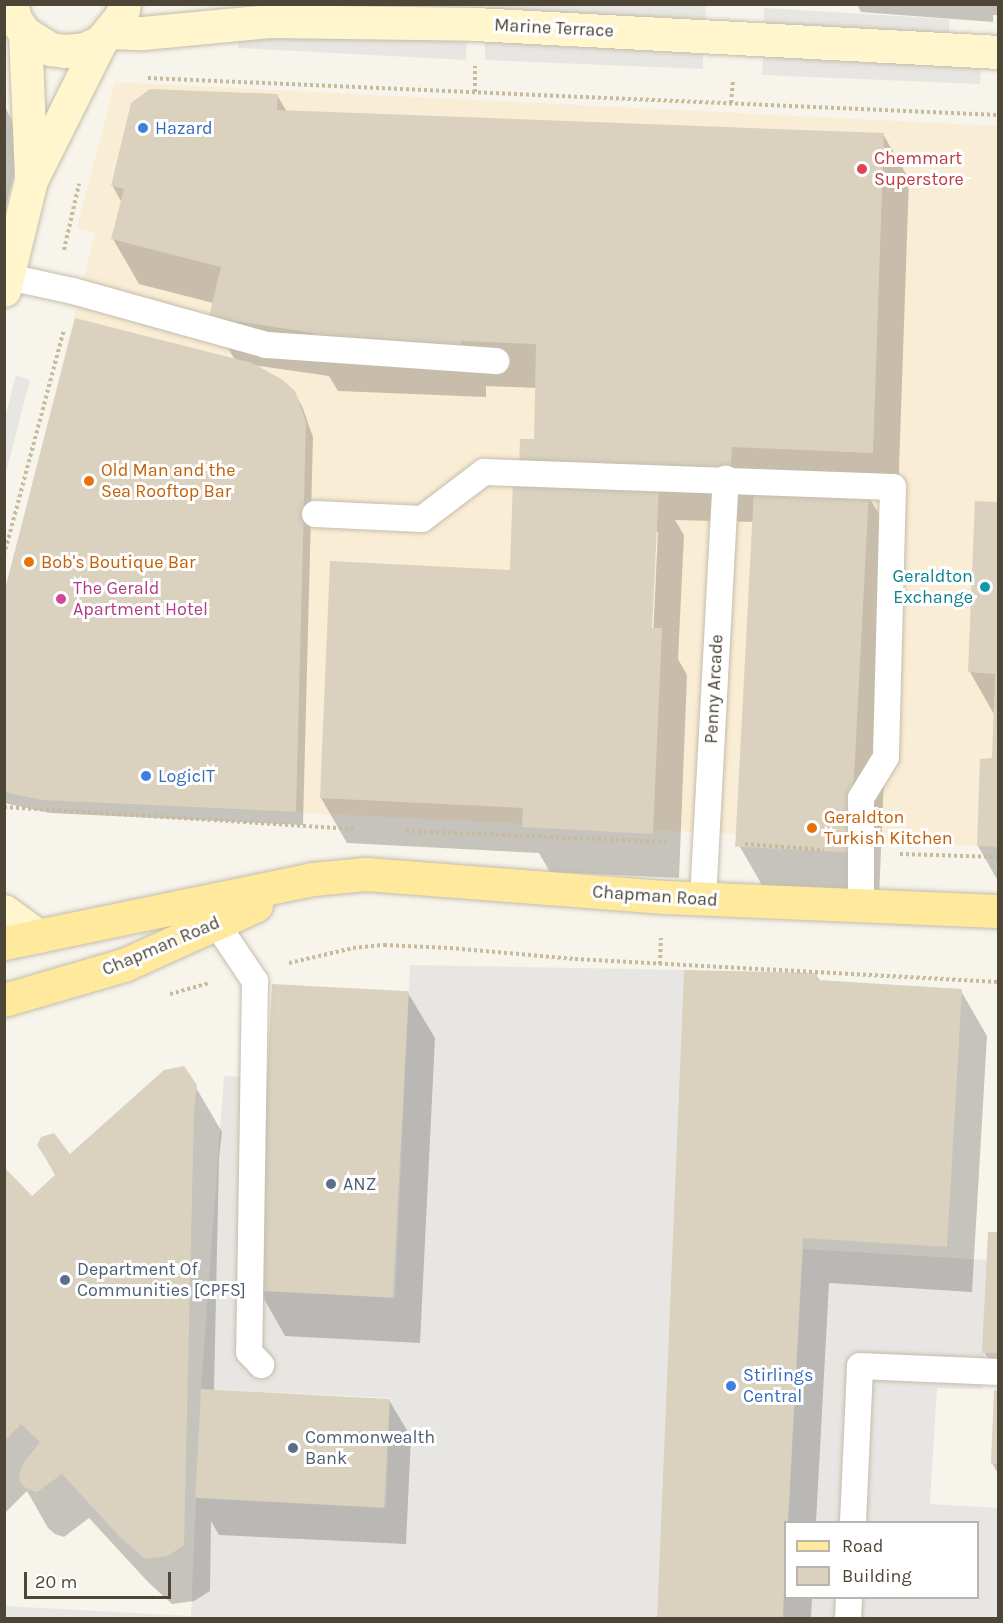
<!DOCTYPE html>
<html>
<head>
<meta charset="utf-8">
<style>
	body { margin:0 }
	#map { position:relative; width:1003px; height:1623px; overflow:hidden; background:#f7f4eb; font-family:Karla,sans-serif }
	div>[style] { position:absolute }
	.commercial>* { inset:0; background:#faedd5 }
	.parking>* { inset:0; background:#e8e6e2; transform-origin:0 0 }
	.shadow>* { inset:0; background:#0003 }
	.building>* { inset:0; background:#dad1bf; transform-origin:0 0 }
	.path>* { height:4px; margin-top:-2px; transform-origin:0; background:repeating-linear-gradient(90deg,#c7bb9c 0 3px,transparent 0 6px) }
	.roads { filter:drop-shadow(0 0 2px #c4bdac) drop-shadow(0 0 2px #c4bdac) }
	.lane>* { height:26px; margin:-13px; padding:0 13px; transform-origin:13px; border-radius:13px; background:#fff }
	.secondary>* { height:33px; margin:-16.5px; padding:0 16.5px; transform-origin:16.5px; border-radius:16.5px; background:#fff6cd }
	.primary>* { height:33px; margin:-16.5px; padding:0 16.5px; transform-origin:16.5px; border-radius:16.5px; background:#ffe99c }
	.dots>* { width:16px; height:16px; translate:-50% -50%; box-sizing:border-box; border:3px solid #fff; border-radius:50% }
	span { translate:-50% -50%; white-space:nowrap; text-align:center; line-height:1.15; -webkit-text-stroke:6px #fff; paint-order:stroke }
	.street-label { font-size:18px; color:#4d4637 }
	.shop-label { font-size:18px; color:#366cbe }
	.left { translate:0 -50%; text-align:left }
	.health-label { font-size:18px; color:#be3a42 }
	.food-label { font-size:18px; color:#c56008 }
	.culture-label { font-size:18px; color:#0d838f }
	.right { translate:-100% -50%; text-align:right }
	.hotel-label { font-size:18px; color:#b23c85 }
	.service-label { font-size:18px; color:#4e5e75 }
	.frame { position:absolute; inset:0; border:6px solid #4d4637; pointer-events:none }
	.legend { position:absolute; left:784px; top:1521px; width:195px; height:78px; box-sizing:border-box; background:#fff; border:2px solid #b8b5af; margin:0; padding:8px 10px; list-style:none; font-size:18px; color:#4d4637 }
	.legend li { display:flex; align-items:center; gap:12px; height:30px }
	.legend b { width:30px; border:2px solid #b8b5af }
	.scale { position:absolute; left:24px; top:1572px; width:147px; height:27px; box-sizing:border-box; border:3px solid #4d4637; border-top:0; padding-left:8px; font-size:18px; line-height:21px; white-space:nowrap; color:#4d4637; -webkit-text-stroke:4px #fff; paint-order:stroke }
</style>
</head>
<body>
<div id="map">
	<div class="commercial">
		<div style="clip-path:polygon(115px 82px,998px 126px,998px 847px,42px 800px,5px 792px,5px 593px,95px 233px,77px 228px)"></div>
	</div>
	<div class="parking">
		<div style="clip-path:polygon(489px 4px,705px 4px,706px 21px,488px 11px)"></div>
		<div style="clip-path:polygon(764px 8px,949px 19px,949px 33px,764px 26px)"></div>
		<div style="left:239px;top:30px;width:228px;height:18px;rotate:3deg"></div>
		<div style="clip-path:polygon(485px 40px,703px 54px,703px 69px,485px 60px)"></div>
		<div style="clip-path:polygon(763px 55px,981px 68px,980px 84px,762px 75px)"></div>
		<div style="clip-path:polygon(16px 375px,30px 380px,5px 476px,5px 419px)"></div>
		<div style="clip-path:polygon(410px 965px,684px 970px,657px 1618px,5px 1618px,4px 1606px,191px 1616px,196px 1498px,386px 1507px,390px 1398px,201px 1389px,224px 1076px,268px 1078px,258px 1291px,395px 1297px)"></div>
		<div style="clip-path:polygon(803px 1249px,987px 1260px,983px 1389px,937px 1388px,930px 1504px,998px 1508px,998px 1618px,783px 1618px,785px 1571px,786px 1598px,978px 1598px,978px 1522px,788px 1522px)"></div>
	</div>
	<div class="shadow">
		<div style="clip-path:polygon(857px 4px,998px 4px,998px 15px,993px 15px,993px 22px,861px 12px)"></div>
		<div style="clip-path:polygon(evenodd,277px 95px,287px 112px,883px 134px,909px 179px,898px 498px,869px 497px,894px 540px,879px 897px,766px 892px,740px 847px,754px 522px,675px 520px,684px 535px,678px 659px,687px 675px,679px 878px,550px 872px,539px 853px,347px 843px,321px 798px,511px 571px,535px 441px,537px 388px,486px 386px,486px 397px,338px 391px,329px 376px,253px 365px,294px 392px,302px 406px,313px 437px,303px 825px,50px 813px,4px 803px,4px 599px,235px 360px,210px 317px,213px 303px,139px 284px,113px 239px,122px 203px,112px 185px,277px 95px,655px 532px,658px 532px,653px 636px,650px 635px,655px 532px)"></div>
		<div style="clip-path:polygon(4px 105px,23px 141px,4px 214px)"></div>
		<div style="clip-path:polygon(976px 503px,998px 504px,998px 881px,978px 846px,995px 761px,995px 716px,970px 672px)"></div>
		<div style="clip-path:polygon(685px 971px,816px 975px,821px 982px,961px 991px,987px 1036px,972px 1292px,829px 1283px,816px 1522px,786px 1522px,786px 1598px,812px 1598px,811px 1618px,658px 1618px)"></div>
		<div style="clip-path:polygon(408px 993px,435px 1038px,420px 1343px,285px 1336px,259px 1290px)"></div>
		<div style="clip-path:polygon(195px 1086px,222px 1132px,219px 1158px,214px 1391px,389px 1400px,411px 1437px,406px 1544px,219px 1535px,211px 1521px,210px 1591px,194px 1601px,172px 1604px,148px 1582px,89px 1518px,64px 1537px,55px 1534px,48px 1528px,27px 1491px,4px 1514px,4px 1169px,32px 1198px,56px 1176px,38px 1145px,70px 1156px)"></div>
		<div style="clip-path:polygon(990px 1234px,998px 1234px,998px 1377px,984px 1352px)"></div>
		<div style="clip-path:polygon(995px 1392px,998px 1392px,998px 1474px,992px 1463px)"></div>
	</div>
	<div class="building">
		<div style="clip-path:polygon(150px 89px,278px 94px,277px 110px,884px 133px,873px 453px,732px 447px,730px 478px,519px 470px,520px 439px,534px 439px,536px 344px,461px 341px,460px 352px,311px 346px,313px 333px,209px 317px,221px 267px,111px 239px,124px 189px,111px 186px,131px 103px)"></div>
		<div style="clip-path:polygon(75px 318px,252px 363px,283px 380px,295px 391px,306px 422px,296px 812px,42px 800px,4px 792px,4px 593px)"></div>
		<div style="clip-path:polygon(513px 481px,659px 488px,652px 628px,662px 628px,653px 834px,522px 827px,523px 808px,320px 798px,330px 561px,510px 570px)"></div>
		<div style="left:754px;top:488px;width:115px;height:359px;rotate:3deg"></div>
		<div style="clip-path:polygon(975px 501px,998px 502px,998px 847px,977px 846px,980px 759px,992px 758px,995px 674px,968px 672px)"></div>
		<div style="clip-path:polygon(684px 970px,817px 973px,817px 980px,962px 989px,947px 1247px,803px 1238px,788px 1522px,786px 1522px,783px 1618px,657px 1618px)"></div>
		<div style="left:272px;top:984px;width:137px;height:307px;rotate:3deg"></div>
		<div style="clip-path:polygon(184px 1066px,197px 1085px,194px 1112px,184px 1545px,168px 1556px,145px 1559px,120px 1537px,62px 1474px,37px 1492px,27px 1489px,20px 1482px,19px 1475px,24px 1462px,40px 1442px,21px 1424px,4px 1442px,4px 1167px,32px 1196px,56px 1174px,37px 1145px,41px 1137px,54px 1133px,70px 1154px,164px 1070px)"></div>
		<div style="clip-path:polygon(988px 1232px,998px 1232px,998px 1353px,982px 1353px)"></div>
		<div style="left:201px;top:1389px;width:189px;height:109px;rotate:3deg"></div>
		<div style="clip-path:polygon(994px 1390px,998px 1391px,998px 1464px,991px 1464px)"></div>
	</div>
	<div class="path">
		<div style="left:148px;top:78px;width:851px;rotate:2.49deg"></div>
		<div style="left:475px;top:92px;width:26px;rotate:-90deg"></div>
		<div style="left:731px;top:103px;width:23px;rotate:-85deg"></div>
		<div style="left:64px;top:250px;width:68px;rotate:-77.2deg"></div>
		<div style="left:4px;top:555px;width:234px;rotate:-75.1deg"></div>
		<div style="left:4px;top:807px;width:353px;rotate:3.6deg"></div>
		<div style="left:406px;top:831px;width:262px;rotate:2.4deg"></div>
		<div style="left:745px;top:844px;width:79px;rotate:4.3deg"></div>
		<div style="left:900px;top:854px;width:98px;rotate:1.8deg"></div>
		<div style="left:289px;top:963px;width:66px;rotate:-13.2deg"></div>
		<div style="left:353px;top:948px;width:31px;rotate:-6deg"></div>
		<div style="left:384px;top:945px;width:66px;rotate:2.6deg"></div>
		<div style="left:450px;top:948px;width:125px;rotate:5deg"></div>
		<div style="left:575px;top:959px;width:424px;rotate:3.1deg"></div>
		<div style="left:660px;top:964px;width:26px;rotate:-88deg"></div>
		<div style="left:170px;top:994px;width:41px;rotate:-15.8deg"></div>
	</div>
	<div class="roads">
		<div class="lane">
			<div style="left:4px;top:276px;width:71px;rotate:12.3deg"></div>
			<div style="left:73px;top:291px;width:200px;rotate:15.6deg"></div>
			<div style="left:266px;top:345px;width:231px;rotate:4deg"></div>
			<div style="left:315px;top:514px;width:107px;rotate:2.7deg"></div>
			<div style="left:422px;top:519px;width:78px;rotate:-37.2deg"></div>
			<div style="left:484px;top:472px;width:409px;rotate:2.1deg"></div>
			<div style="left:893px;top:487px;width:270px;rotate:91.5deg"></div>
			<div style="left:886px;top:757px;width:48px;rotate:121.4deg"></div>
			<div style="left:861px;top:798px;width:107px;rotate:90deg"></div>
			<div style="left:703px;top:899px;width:421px;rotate:-86.9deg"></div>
			<div style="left:216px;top:923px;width:70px;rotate:56.1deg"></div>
			<div style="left:255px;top:981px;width:371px;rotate:90.9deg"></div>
			<div style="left:249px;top:1352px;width:18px;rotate:47deg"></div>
			<div style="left:853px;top:1522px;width:156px;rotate:-87.4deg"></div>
			<div style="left:860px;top:1366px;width:138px;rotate:2.5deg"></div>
			<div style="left:848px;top:1618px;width:20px;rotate:-87deg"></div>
		</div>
		<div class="secondary">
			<div style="left:11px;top:4px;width:18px;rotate:74deg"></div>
			<div style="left:16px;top:21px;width:15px;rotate:53deg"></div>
			<div style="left:25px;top:33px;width:31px;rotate:32deg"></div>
			<div style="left:51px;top:49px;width:15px;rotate:8deg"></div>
			<div style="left:66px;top:51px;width:18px;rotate:-6deg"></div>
			<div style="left:84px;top:49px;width:17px;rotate:-24deg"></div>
			<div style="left:100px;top:42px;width:35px;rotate:-51deg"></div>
			<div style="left:122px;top:15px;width:11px;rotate:-80deg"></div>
			<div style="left:110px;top:32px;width:33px;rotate:2deg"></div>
			<div style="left:143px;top:33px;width:127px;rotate:-5.4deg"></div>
			<div style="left:269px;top:21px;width:206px;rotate:0.8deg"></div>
			<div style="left:475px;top:24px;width:524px;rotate:3.06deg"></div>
			<div style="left:25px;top:33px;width:143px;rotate:87.6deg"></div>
			<div style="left:4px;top:290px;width:113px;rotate:-76.2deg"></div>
			<div style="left:31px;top:180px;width:154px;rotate:-63.4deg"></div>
			<div style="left:4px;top:911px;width:42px;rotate:36.3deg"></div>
		</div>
		<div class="primary">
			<div style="left:4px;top:943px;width:316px;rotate:-11.7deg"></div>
			<div style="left:313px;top:879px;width:53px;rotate:-5.4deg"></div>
			<div style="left:366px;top:874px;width:299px;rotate:4.4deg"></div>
			<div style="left:664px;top:897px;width:334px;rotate:2.4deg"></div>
			<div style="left:4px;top:1000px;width:125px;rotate:-16.3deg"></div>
			<div style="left:124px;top:965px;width:145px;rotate:-24.4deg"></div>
		</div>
	</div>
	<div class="dots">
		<div style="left:143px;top:128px;background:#3f7fe0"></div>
		<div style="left:862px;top:169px;background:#e0444e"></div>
		<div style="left:89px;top:481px;background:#e8710a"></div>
		<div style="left:29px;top:562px;background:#e8710a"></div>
		<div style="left:985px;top:587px;background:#0f9aa8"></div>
		<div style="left:61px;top:599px;background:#d1479c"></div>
		<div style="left:146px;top:776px;background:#3f7fe0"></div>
		<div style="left:812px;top:828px;background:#e8710a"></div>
		<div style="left:331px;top:1184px;background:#5c6f8a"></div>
		<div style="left:65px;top:1280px;background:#5c6f8a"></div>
		<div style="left:731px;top:1386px;background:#3f7fe0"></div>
		<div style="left:293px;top:1448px;background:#5c6f8a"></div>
	</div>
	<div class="street-label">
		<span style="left:554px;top:28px;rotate:3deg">Marine Terrace</span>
		<span style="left:714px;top:689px;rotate:-87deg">Penny Arcade</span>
		<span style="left:655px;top:896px;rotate:4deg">Chapman Road</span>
		<span style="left:161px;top:946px;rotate:-23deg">Chapman Road</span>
	</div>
	<div class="shop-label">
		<span class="left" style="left:155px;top:128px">Hazard</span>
		<span class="left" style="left:158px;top:776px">LogicIT</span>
		<span class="left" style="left:743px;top:1386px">Stirlings<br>Central</span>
	</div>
	<div class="health-label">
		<span class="left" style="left:874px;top:169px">Chemmart<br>Superstore</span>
	</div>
	<div class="food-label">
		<span class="left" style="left:101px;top:481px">Old Man and the<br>Sea Rooftop Bar</span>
		<span class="left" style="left:41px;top:562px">Bob's Boutique Bar</span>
		<span class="left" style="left:824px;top:828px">Geraldton<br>Turkish Kitchen</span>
	</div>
	<div class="culture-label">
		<span class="right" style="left:973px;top:587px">Geraldton<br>Exchange</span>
	</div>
	<div class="hotel-label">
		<span class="left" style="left:73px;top:599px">The Gerald<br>Apartment Hotel</span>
	</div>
	<div class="service-label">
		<span class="left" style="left:343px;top:1184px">ANZ</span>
		<span class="left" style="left:77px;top:1280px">Department Of<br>Communities [CPFS]</span>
		<span class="left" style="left:305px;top:1448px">Commonwealth<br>Bank</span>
	</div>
	<div class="frame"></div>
	<ul class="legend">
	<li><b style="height:8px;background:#ffe99c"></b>Road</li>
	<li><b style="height:16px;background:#dad1bf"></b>Building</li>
	</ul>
	<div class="scale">20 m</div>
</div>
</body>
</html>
